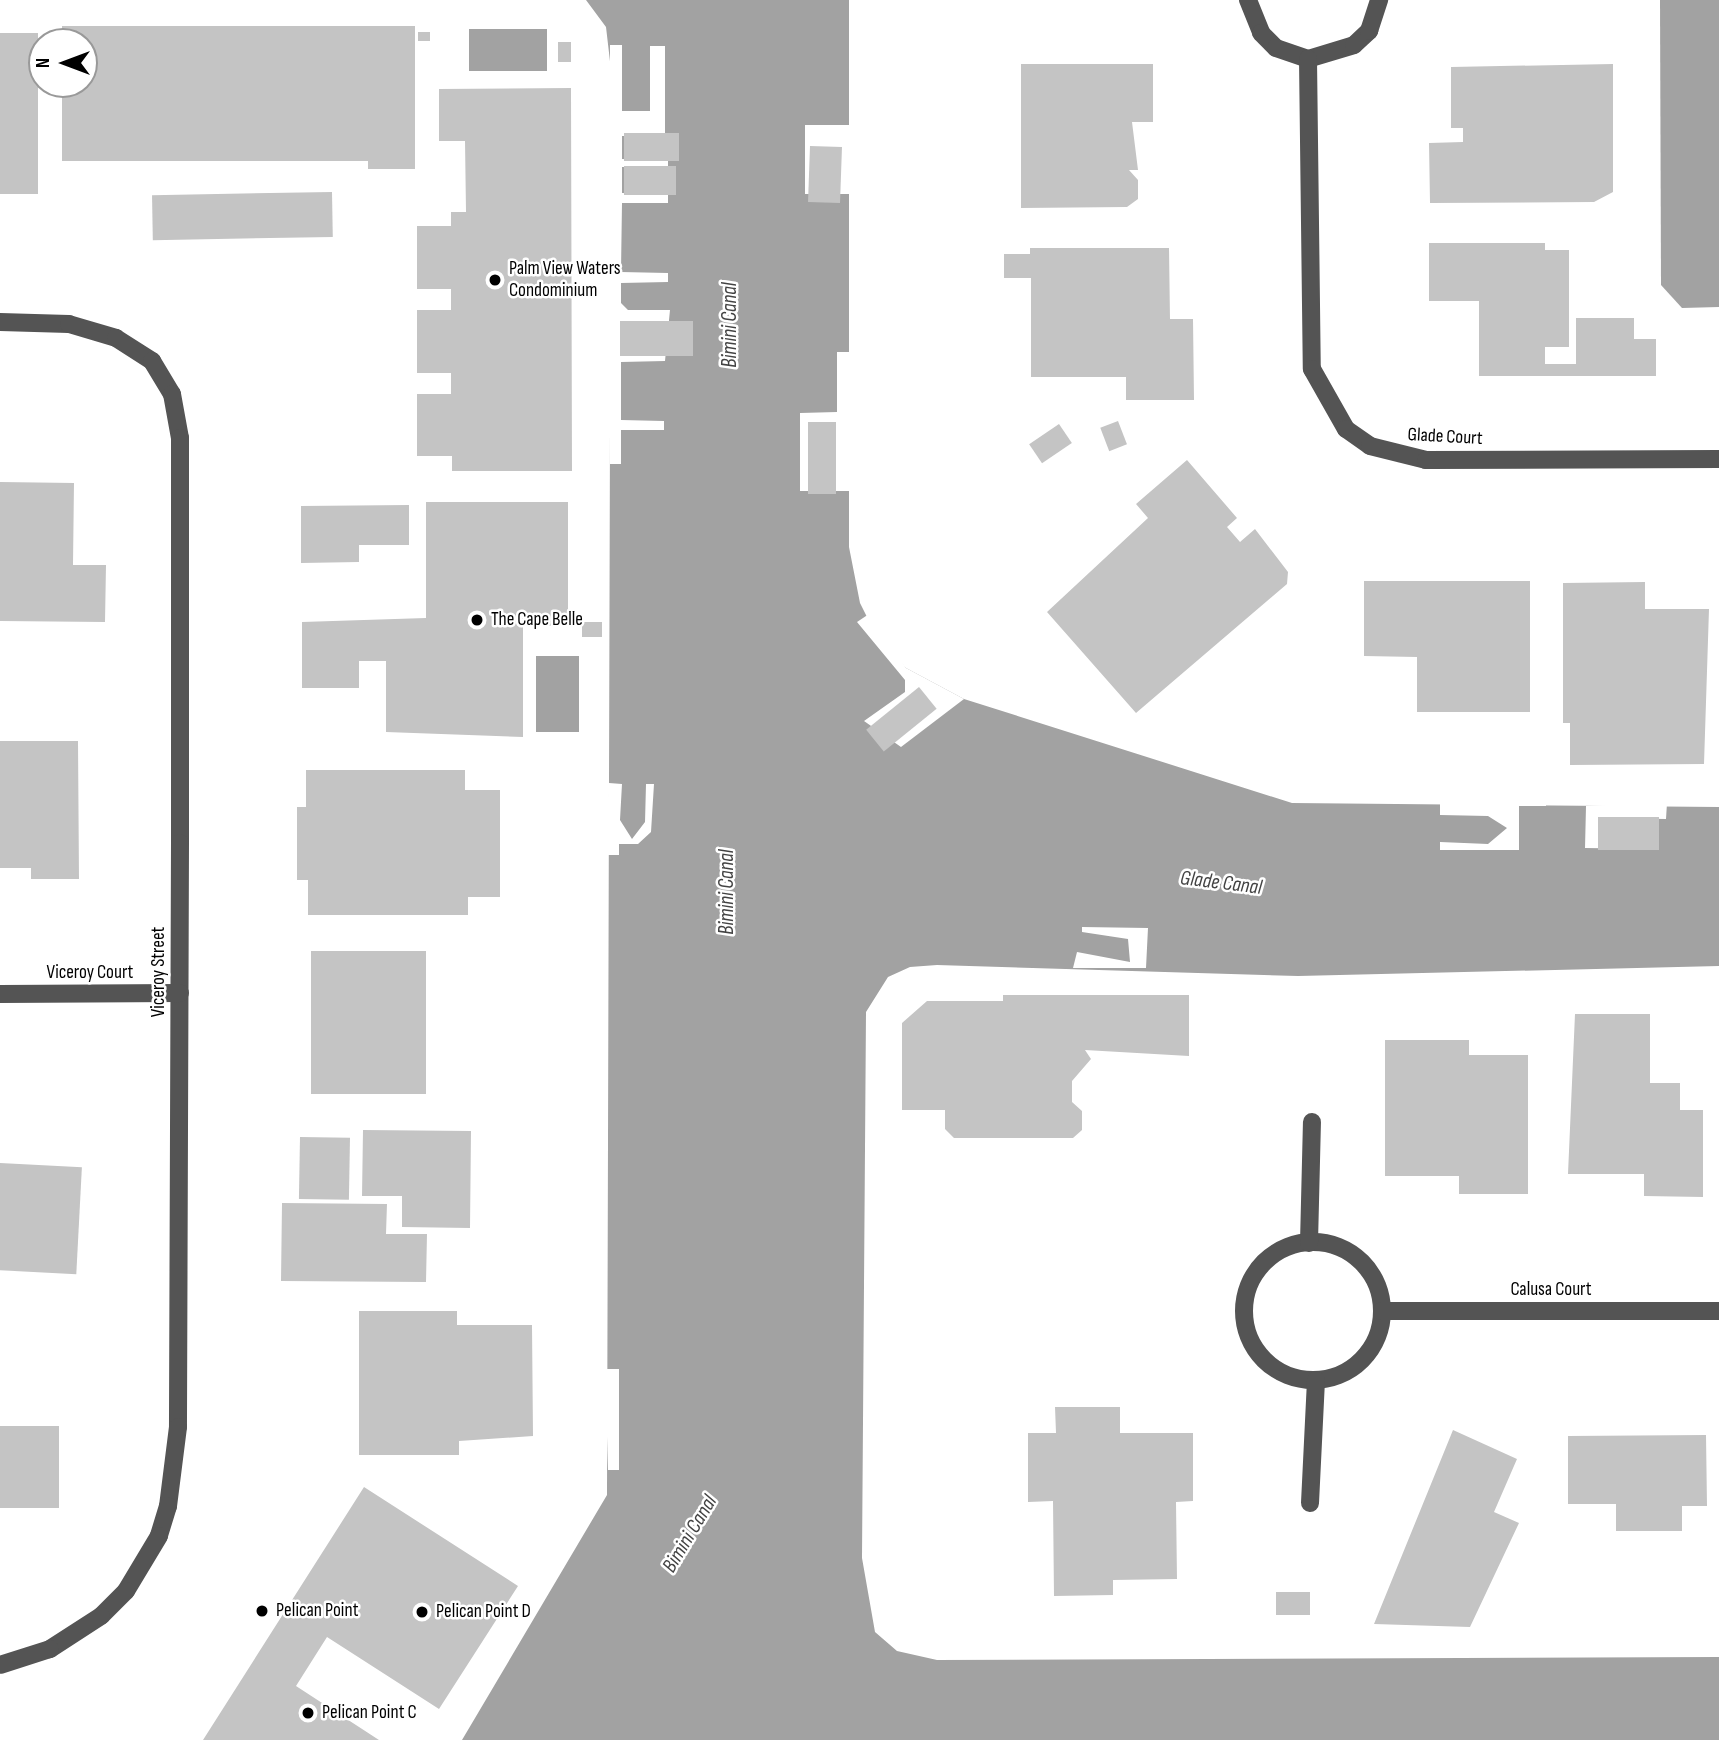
<!DOCTYPE html>
<html>
<head>
<meta charset="utf-8">
<style>
	body { margin:0 }
	#map { position:relative; width:1719px; height:1740px; overflow:hidden; background:#fff; font-family:"Sofia Sans Condensed",sans-serif }
	div>[style] { position:absolute }
	.water>* { inset:0; background:#a2a2a2; transform-origin:0 0 }
	.pier>* { inset:0; background:#fff; transform-origin:0 0 }
	.building>* { inset:0; background:#c4c4c4; transform-origin:0 0 }
	.minor>* { height:18px; margin:-9px; padding:0 9px; transform-origin:9px; border-radius:9px; background:#545454 }
	.minor>.ring { margin:-9px; padding:0; box-sizing:content-box; background:none; border:18px solid #545454; border-radius:50% }
	.dots>* { width:19px; height:19px; translate:-50% -50%; box-sizing:border-box; border:4px solid #fff; border-radius:50% }
	span { translate:-50% -50%; white-space:nowrap; text-align:center; line-height:1.15; -webkit-text-stroke:5px #fff; paint-order:stroke }
	.poi-label { font-size:19px; color:#000 }
	.left { translate:0 -50%; text-align:left }
	.street-label { font-size:19px; color:#000 }
	.water-label { font-size:21px; color:#434343; font-style:italic }
	.north { position:absolute; left:28px; top:28px; width:70px; height:70px; box-sizing:border-box; background:#fff; border:2px solid #999; border-radius:50%; rotate:270deg; font-size:19px; font-weight:700; line-height:28px; text-align:center; color:#000 }
	.north::after { content:''; display:block; margin:auto; width:24px; height:32px; background:#000; clip-path:polygon(50% 0,100% 100%,50% 72%,0 100%) }
</style>
</head>
<body>
<div id="map">
	<div class="water">
		<div style="clip-path:polygon(586px 0,849px 0,849px 547px,860px 603px,875px 633px,906px 668px,964px 699px,1292px 803px,1719px 807px,1719px 966px,1298px 976px,937px 965px,910px 967px,888px 977px,866px 1012px,862px 1558px,875px 1632px,897px 1651px,937px 1660px,1719px 1657px,1719px 1740px,462px 1740px,607px 1495px,611px 70px,606px 27px)"></div>
		<div style="clip-path:polygon(1660px 0,1719px 0,1719px 307px,1682px 308px,1661px 285px)"></div>
		<div style="left:469px;top:29px;width:78px;height:42px"></div>
		<div style="left:536px;top:656px;width:43px;height:76px"></div>
	</div>
	<div class="pier">
		<div style="clip-path:polygon(610px 45px,622px 45px,622px 111px,650px 111px,650px 46px,665px 46px,665px 136px,622px 136px,622px 159px,668px 160px,668px 168px,622px 167px,622px 193px,668px 194px,668px 203px,622px 203px,621px 272px,668px 273px,668px 282px,621px 283px,621px 303px,628px 310px,670px 310px,665px 361px,621px 362px,621px 420px,664px 421px,664px 430px,621px 430px,621px 464px,610px 464px)"></div>
		<div style="left:805px;top:125px;width:44px;height:69px"></div>
		<div style="clip-path:polygon(837px 352px,852px 352px,849px 491px,800px 491px,800px 413px,837px 412px)"></div>
		<div style="clip-path:polygon(869px 614px,906px 668px,964px 699px,901px 747px,864px 721px,905px 692px,905px 680px,857px 622px)"></div>
		<div style="clip-path:polygon(609px 783px,622px 784px,620px 820px,632px 839px,645px 822px,646px 784px,654px 784px,651px 832px,638px 844px,619px 844px,619px 855px,605px 855px)"></div>
		<div style="clip-path:polygon(1302px 801px,1546px 802px,1546px 806px,1519px 806px,1519px 850px,1440px 850px,1440px 842px,1488px 844px,1507px 828px,1488px 816px,1440px 815px,1440px 804px)"></div>
		<div style="clip-path:polygon(1667px 803px,1666px 819px,1605px 818px,1604px 844px,1660px 849px,1585px 848px,1586px 806px)"></div>
		<div style="clip-path:polygon(1082px 927px,1148px 928px,1146px 968px,1073px 968px,1077px 952px,1130px 962px,1128px 939px,1082px 932px)"></div>
		<div style="clip-path:polygon(605px 1369px,619px 1369px,619px 1470px,608px 1470px)"></div>
	</div>
	<div class="building">
		<div style="clip-path:polygon(62px 26px,415px 26px,415px 169px,368px 169px,368px 161px,62px 161px,62px 84px,84px 84px,84px 42px,62px 42px)"></div>
		<div style="left:418px;top:32px;width:12px;height:9px"></div>
		<div style="left:0;top:33px;width:38px;height:161px"></div>
		<div style="left:558px;top:42px;width:13px;height:20px"></div>
		<div style="clip-path:polygon(1021px 64px,1153px 64px,1153px 122px,1132px 122px,1138px 170px,1129px 170px,1138px 180px,1138px 199px,1127px 207px,1021px 208px)"></div>
		<div style="clip-path:polygon(1613px 64px,1613px 192px,1594px 202px,1430px 203px,1429px 143px,1463px 142px,1463px 128px,1451px 128px,1451px 67px)"></div>
		<div style="clip-path:polygon(571px 88px,572px 471px,452px 471px,452px 456px,417px 456px,417px 394px,451px 394px,451px 373px,417px 373px,417px 310px,451px 310px,451px 289px,417px 289px,417px 226px,451px 226px,451px 212px,466px 212px,465px 141px,439px 141px,439px 89px)"></div>
		<div style="left:624px;top:133px;width:55px;height:28px"></div>
		<div style="left:810px;top:146px;width:32px;height:56px;rotate:2deg"></div>
		<div style="left:624px;top:166px;width:52px;height:29px"></div>
		<div style="left:332px;top:192px;width:45px;height:180px;rotate:89deg"></div>
		<div style="clip-path:polygon(1429px 243px,1545px 243px,1545px 250px,1569px 250px,1569px 347px,1545px 347px,1545px 364px,1576px 364px,1576px 318px,1634px 318px,1634px 339px,1656px 339px,1656px 376px,1479px 376px,1479px 301px,1429px 301px)"></div>
		<div style="clip-path:polygon(1030px 248px,1169px 248px,1170px 319px,1193px 319px,1194px 400px,1126px 400px,1126px 377px,1031px 377px,1031px 278px,1004px 278px,1004px 254px,1030px 254px)"></div>
		<div style="left:693px;top:321px;width:35px;height:73px;rotate:90deg"></div>
		<div style="left:1118px;top:421px;width:25px;height:19px;rotate:69deg"></div>
		<div style="left:808px;top:422px;width:28px;height:72px"></div>
		<div style="left:1059px;top:424px;width:23px;height:36px;rotate:56deg"></div>
		<div style="clip-path:polygon(1187px 460px,1237px 518px,1227px 527px,1240px 542px,1255px 529px,1288px 572px,1287px 584px,1136px 713px,1047px 612px,1148px 518px,1136px 504px)"></div>
		<div style="clip-path:polygon(0 482px,74px 483px,73px 565px,106px 565px,105px 622px,0 621px)"></div>
		<div style="clip-path:polygon(426px 502px,568px 502px,568px 626px,523px 625px,523px 737px,386px 732px,386px 661px,359px 661px,359px 688px,302px 688px,302px 622px,426px 618px)"></div>
		<div style="clip-path:polygon(409px 505px,409px 545px,359px 545px,359px 562px,301px 563px,301px 506px)"></div>
		<div style="clip-path:polygon(1364px 581px,1530px 581px,1530px 712px,1417px 712px,1417px 657px,1364px 656px)"></div>
		<div style="clip-path:polygon(1645px 582px,1645px 609px,1709px 609px,1704px 764px,1570px 765px,1570px 723px,1563px 723px,1563px 583px)"></div>
		<div style="left:582px;top:622px;width:20px;height:15px"></div>
		<div style="left:919px;top:687px;width:28px;height:68px;rotate:51deg"></div>
		<div style="clip-path:polygon(0 741px,78px 741px,79px 879px,31px 879px,31px 868px,0 868px)"></div>
		<div style="clip-path:polygon(306px 770px,465px 770px,465px 790px,500px 790px,500px 897px,468px 897px,468px 915px,308px 915px,308px 880px,297px 880px,297px 807px,306px 807px)"></div>
		<div style="left:1598px;top:817px;width:61px;height:33px"></div>
		<div style="left:311px;top:951px;width:115px;height:143px"></div>
		<div style="clip-path:polygon(1003px 995px,1189px 995px,1189px 1056px,1085px 1050px,1091px 1059px,1072px 1081px,1072px 1102px,1082px 1111px,1082px 1130px,1073px 1138px,954px 1138px,945px 1129px,945px 1110px,902px 1110px,902px 1023px,927px 1001px,1003px 1001px)"></div>
		<div style="clip-path:polygon(1575px 1014px,1650px 1014px,1650px 1083px,1680px 1083px,1680px 1110px,1703px 1110px,1703px 1197px,1644px 1196px,1644px 1174px,1568px 1174px)"></div>
		<div style="clip-path:polygon(1385px 1040px,1469px 1040px,1469px 1055px,1528px 1055px,1528px 1194px,1459px 1194px,1459px 1176px,1385px 1176px)"></div>
		<div style="clip-path:polygon(363px 1130px,471px 1131px,470px 1228px,402px 1227px,402px 1196px,362px 1196px)"></div>
		<div style="left:300px;top:1137px;width:50px;height:62px;rotate:1deg"></div>
		<div style="left:0;top:1163px;width:82px;height:107px;rotate:3deg"></div>
		<div style="clip-path:polygon(282px 1203px,387px 1204px,386px 1234px,427px 1234px,426px 1282px,281px 1281px)"></div>
		<div style="clip-path:polygon(359px 1311px,457px 1311px,457px 1325px,532px 1325px,533px 1436px,459px 1441px,459px 1455px,359px 1455px)"></div>
		<div style="clip-path:polygon(1055px 1407px,1120px 1407px,1120px 1433px,1193px 1433px,1193px 1501px,1176px 1502px,1177px 1579px,1113px 1580px,1113px 1595px,1054px 1596px,1053px 1501px,1028px 1502px,1028px 1433px,1056px 1433px)"></div>
		<div style="left:0;top:1426px;width:59px;height:82px"></div>
		<div style="clip-path:polygon(1453px 1430px,1517px 1459px,1494px 1512px,1519px 1523px,1470px 1627px,1374px 1624px)"></div>
		<div style="clip-path:polygon(1706px 1435px,1707px 1506px,1682px 1506px,1682px 1531px,1616px 1531px,1616px 1504px,1568px 1504px,1568px 1436px)"></div>
		<div style="clip-path:polygon(364px 1487px,518px 1586px,439px 1709px,327px 1637px,296px 1686px,379px 1740px,203px 1740px)"></div>
		<div style="left:1276px;top:1592px;width:34px;height:23px"></div>
	</div>
	<div class="minor">
		<div style="left:1248px;top:0;width:35px;rotate:68deg"></div>
		<div style="left:1261px;top:33px;width:21px;rotate:45deg"></div>
		<div style="left:1276px;top:48px;width:34px;rotate:19deg"></div>
		<div style="left:1308px;top:59px;width:48px;rotate:-16.9deg"></div>
		<div style="left:1354px;top:45px;width:21px;rotate:-43deg"></div>
		<div style="left:1369px;top:31px;width:33px;rotate:-72deg"></div>
		<div style="left:1308px;top:59px;width:310px;rotate:89.3deg"></div>
		<div style="left:1312px;top:369px;width:69px;rotate:60.5deg"></div>
		<div style="left:1346px;top:429px;width:29px;rotate:35deg"></div>
		<div style="left:1370px;top:446px;width:58px;rotate:14deg"></div>
		<div style="left:1426px;top:460px;width:293px;rotate:-0.2deg"></div>
		<div style="left:0;top:322px;width:69px;rotate:1.7deg"></div>
		<div style="left:69px;top:324px;width:49px;rotate:16.6deg"></div>
		<div style="left:116px;top:338px;width:43px;rotate:32.6deg"></div>
		<div style="left:152px;top:361px;width:39px;rotate:59deg"></div>
		<div style="left:172px;top:394px;width:45px;rotate:79.7deg"></div>
		<div style="left:180px;top:438px;width:405px;rotate:90deg"></div>
		<div style="left:180px;top:843px;width:584px;rotate:90.2deg"></div>
		<div style="left:178px;top:1427px;width:80px;rotate:97.2deg"></div>
		<div style="left:168px;top:1506px;width:31px;rotate:107deg"></div>
		<div style="left:159px;top:1536px;width:64px;rotate:121deg"></div>
		<div style="left:126px;top:1591px;width:35px;rotate:135deg"></div>
		<div style="left:101px;top:1616px;width:61px;rotate:147.1deg"></div>
		<div style="left:50px;top:1649px;width:52px;rotate:162.3deg"></div>
		<div style="left:0;top:994px;width:180px;rotate:-0.3deg"></div>
		<div class="ring" style="left:1244px;top:1242px;width:120px;height:120px"></div>
		<div style="left:1309px;top:1243px;width:121px;rotate:-88.6deg"></div>
		<div style="left:1382px;top:1311px;width:337px"></div>
		<div style="left:1310px;top:1503px;width:123px;rotate:-87.2deg"></div>
	</div>
	<div class="dots">
		<div style="left:495px;top:280px;background:#000"></div>
		<div style="left:477px;top:620px;background:#000"></div>
		<div style="left:262px;top:1611px;background:#000"></div>
		<div style="left:422px;top:1612px;background:#000"></div>
		<div style="left:308px;top:1713px;background:#000"></div>
	</div>
	<div class="poi-label">
		<span class="left" style="left:509px;top:280px">Palm View Waters<br>Condominium</span>
		<span class="left" style="left:491px;top:620px">The Cape Belle</span>
		<span class="left" style="left:276px;top:1611px">Pelican Point</span>
		<span class="left" style="left:436px;top:1612px">Pelican Point D</span>
		<span class="left" style="left:322px;top:1713px">Pelican Point C</span>
	</div>
	<div class="street-label">
		<span style="left:1445px;top:437px;rotate:3deg">Glade Court</span>
		<span style="left:159px;top:972px;rotate:-90deg">Viceroy Street</span>
		<span style="left:90px;top:973px">Viceroy Court</span>
		<span style="left:1551px;top:1290px">Calusa Court</span>
	</div>
	<div class="water-label">
		<span style="left:730px;top:325px;rotate:-90deg">Bimini Canal</span>
		<span style="left:1221px;top:883px;rotate:7deg">Glade Canal</span>
		<span style="left:727px;top:892px;rotate:-90deg">Bimini Canal</span>
		<span style="left:690px;top:1534px;rotate:-59deg">Bimini Canal</span>
	</div>
	<div class="north">N</div>
</div>
</body>
</html>
